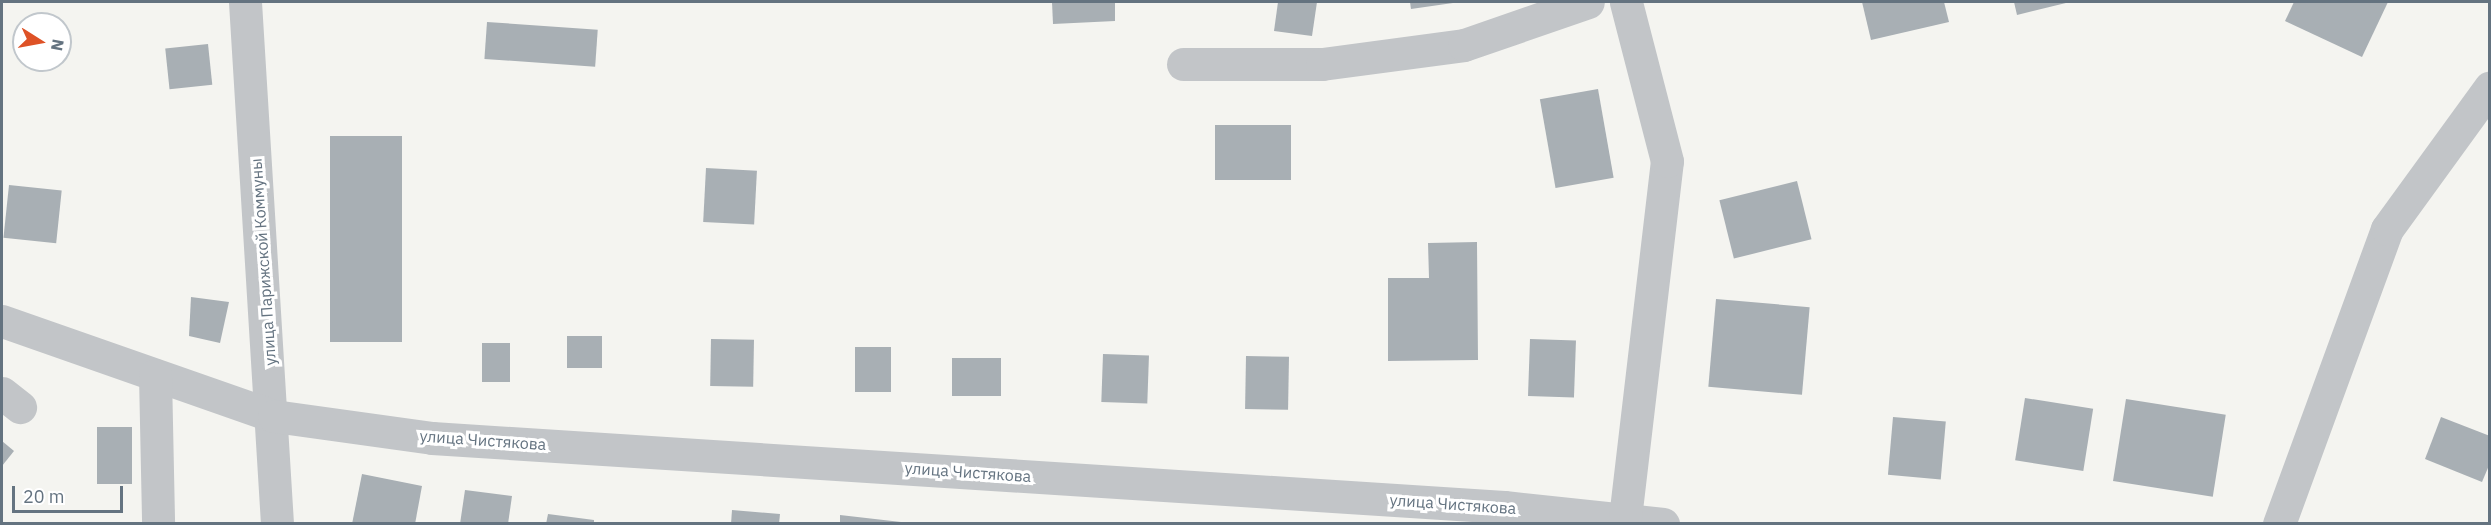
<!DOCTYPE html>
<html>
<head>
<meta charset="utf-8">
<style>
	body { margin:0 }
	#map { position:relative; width:2491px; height:525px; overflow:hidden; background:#f4f4f0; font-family:"IBM Plex Sans",sans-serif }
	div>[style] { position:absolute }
	.building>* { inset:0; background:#a8afb4; transform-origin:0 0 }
	.minor>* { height:33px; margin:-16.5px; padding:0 16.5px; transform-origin:16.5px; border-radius:16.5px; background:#c2c5c8 }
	span { translate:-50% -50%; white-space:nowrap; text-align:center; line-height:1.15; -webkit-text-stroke:6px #fff; paint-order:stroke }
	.street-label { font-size:16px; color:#647380 }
	.frame { position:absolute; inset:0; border:3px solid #647380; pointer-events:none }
	.north { position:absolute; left:12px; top:12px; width:60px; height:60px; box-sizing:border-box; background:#fff; border:2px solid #c1c7cc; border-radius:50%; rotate:101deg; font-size:16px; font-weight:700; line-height:24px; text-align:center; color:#647380 }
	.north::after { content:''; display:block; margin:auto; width:21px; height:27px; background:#de5226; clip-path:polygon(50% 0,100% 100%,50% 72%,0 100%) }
	.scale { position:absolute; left:12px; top:486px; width:111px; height:27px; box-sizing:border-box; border:3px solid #647380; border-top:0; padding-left:8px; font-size:18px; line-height:21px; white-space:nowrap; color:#647380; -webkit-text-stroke:4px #fff; paint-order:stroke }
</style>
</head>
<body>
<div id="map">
	<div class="building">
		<div style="clip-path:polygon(1052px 2px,1115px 2px,1115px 21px,1053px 24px)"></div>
		<div style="clip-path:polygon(1278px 2px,1317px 2px,1312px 36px,1274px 31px)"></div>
		<div style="clip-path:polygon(1410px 2px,1453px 2px,1453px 3px,1411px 9px)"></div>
		<div style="clip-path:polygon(1862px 2px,1944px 2px,1949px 22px,1871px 40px)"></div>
		<div style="clip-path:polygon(2014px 2px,2070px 2px,2017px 15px)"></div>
		<div style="clip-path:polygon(2294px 2px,2388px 2px,2362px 57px,2285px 21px)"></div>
		<div style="left:487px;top:22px;width:111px;height:37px;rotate:4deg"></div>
		<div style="left:208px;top:44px;width:41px;height:43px;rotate:84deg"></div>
		<div style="left:1598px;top:89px;width:90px;height:59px;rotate:80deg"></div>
		<div style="left:1291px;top:125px;width:55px;height:76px;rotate:90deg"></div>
		<div style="left:330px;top:136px;width:72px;height:206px"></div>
		<div style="left:706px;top:168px;width:51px;height:54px;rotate:3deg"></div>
		<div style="left:1797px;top:181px;width:60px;height:80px;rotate:76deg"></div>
		<div style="left:9px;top:185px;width:53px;height:53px;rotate:6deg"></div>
		<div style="clip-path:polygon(1477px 242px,1478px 360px,1388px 361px,1388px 278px,1429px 278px,1428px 243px)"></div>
		<div style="clip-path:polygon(191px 297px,229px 302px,220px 343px,189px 336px)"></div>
		<div style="left:1716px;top:299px;width:94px;height:88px;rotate:5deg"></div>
		<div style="left:567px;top:336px;width:35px;height:32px"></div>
		<div style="left:711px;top:339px;width:43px;height:47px;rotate:1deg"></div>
		<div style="left:1530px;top:339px;width:46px;height:57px;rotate:2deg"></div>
		<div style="left:482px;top:343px;width:28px;height:39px"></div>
		<div style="left:855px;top:347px;width:36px;height:45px"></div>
		<div style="left:1103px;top:354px;width:46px;height:48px;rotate:2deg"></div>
		<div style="left:1246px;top:356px;width:43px;height:53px;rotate:1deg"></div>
		<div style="left:952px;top:358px;width:49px;height:38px"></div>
		<div style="left:2025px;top:398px;width:69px;height:63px;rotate:9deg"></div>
		<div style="left:2126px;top:399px;width:101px;height:83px;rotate:9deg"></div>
		<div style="left:1893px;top:417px;width:53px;height:58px;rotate:5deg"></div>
		<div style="clip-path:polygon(2441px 417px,2490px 436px,2490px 463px,2482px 482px,2425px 459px)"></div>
		<div style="left:97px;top:427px;width:35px;height:57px"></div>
		<div style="clip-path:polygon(2px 441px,14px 451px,2px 466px)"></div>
		<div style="clip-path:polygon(362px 474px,422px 486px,415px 524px,352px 524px)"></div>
		<div style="clip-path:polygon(465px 490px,512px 496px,508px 524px,460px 524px)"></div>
		<div style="clip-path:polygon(732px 510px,780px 514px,779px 524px,731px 524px)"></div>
		<div style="clip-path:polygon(548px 514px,594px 520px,594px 524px,546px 524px)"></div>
		<div style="clip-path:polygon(840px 515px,901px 522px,901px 524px,840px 524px)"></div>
	</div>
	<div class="minor">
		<div style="left:245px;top:2px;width:523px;rotate:86.49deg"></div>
		<div style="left:1183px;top:64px;width:139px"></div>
		<div style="left:1322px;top:64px;width:143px;rotate:-7.6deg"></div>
		<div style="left:1464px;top:45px;width:131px;rotate:-19.1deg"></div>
		<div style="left:2px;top:321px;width:288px;rotate:19.3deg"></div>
		<div style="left:274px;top:416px;width:160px;rotate:7.9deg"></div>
		<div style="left:432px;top:438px;width:1074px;rotate:3.68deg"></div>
		<div style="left:1504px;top:507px;width:160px;rotate:6.1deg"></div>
		<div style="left:155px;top:375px;width:149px;rotate:88.8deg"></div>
		<div style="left:2px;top:393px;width:23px;rotate:38deg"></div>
		<div style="left:1625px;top:518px;width:359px;rotate:-83.3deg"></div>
		<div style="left:1667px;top:161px;width:164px;rotate:-104.5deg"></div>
		<div style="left:2279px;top:524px;width:314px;rotate:-69.9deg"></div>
		<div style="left:2387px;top:229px;width:175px;rotate:-54deg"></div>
	</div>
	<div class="street-label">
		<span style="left:263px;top:262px;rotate:-94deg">улица Парижской Коммуны</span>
		<span style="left:483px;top:440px;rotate:4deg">улица Чистякова</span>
		<span style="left:968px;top:472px;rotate:4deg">улица Чистякова</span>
		<span style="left:1453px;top:504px;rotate:4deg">улица Чистякова</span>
	</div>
	<div class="frame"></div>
	<div class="north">N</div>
	<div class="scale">20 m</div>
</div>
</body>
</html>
